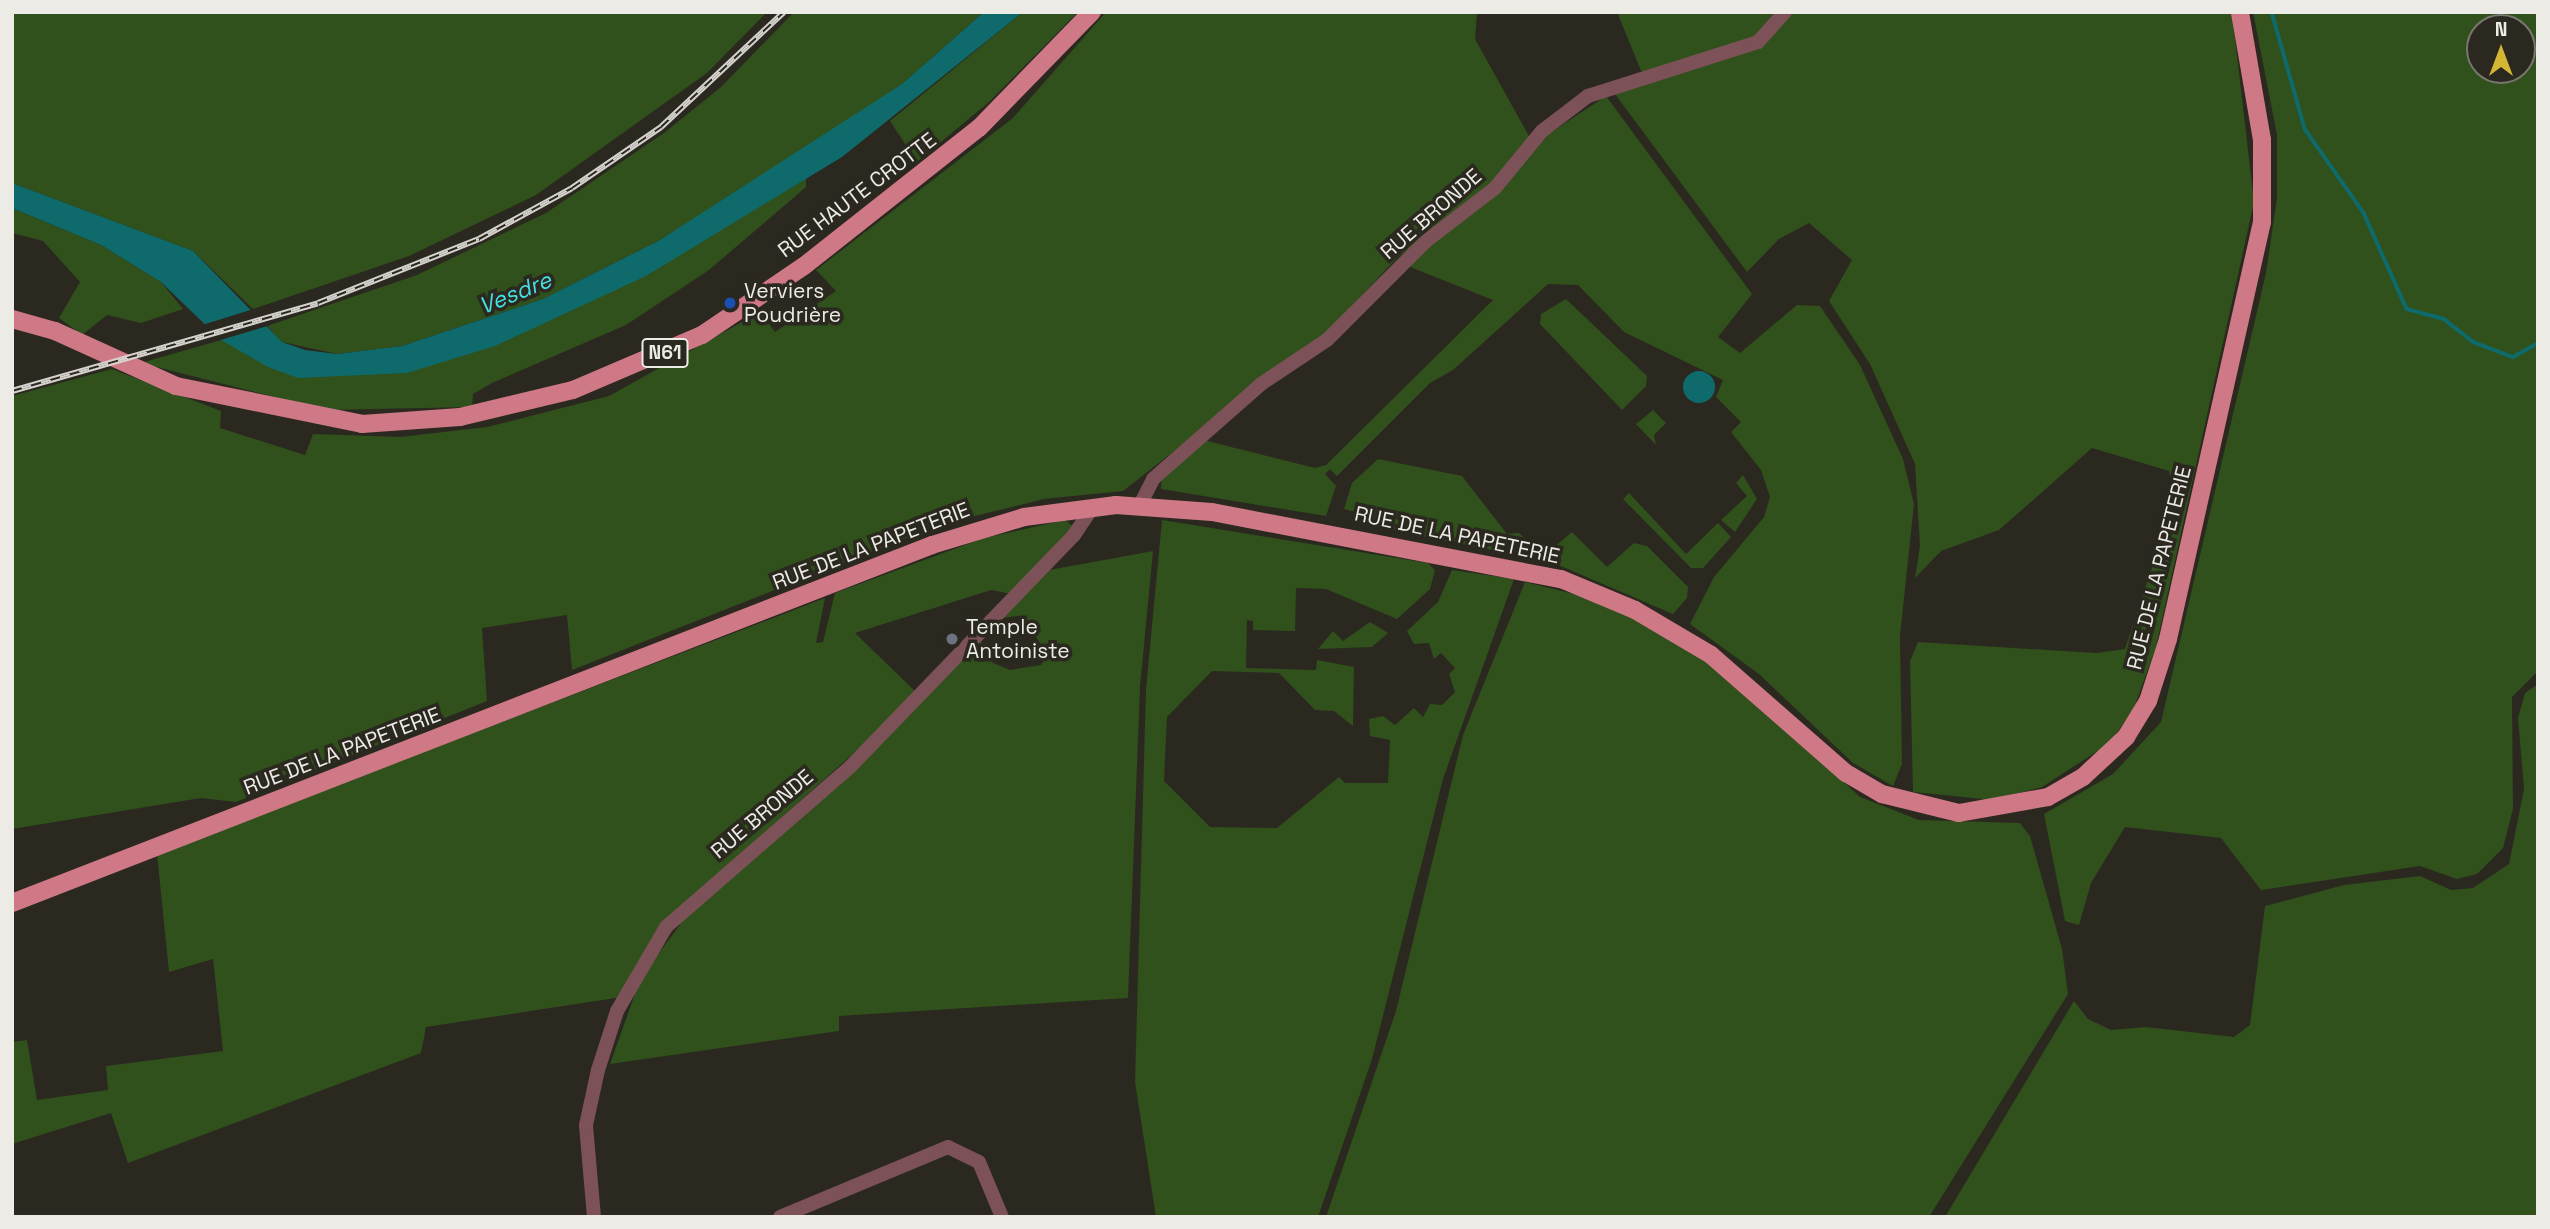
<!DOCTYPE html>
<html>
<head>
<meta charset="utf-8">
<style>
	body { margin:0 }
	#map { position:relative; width:2550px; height:1229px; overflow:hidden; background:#2b2820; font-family:"Space Grotesk",sans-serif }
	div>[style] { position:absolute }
	.green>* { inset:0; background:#30501c }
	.water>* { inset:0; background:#0f6a6b }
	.round { border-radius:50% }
	.pier>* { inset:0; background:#2b2820 }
	.stream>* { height:3.5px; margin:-1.75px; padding:0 1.75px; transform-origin:1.75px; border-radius:1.75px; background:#0f6a6b }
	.minor>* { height:14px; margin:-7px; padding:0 7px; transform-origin:7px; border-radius:7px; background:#7c5158 }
	.major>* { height:18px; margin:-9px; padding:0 9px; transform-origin:9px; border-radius:9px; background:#cf7886 }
	.rail>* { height:6px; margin-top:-3px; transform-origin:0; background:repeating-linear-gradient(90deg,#2b2820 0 10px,#d6d3ce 0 20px); box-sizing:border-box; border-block:2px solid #d6d3ce }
	.dots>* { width:19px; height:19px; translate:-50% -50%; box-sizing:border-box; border:4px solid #2b2820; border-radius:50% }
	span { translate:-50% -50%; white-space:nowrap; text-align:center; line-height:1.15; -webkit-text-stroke:7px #2b2820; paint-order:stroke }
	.shield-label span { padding:2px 5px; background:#2b2820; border:2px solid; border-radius:5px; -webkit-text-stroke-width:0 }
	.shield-label { font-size:19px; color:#edebe6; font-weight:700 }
	.street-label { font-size:21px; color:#edebe6 }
	.poi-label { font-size:21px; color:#edebe6 }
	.left { translate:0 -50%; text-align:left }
	.water-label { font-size:23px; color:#43e1e3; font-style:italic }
	.frame { position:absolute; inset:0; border:14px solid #edebe6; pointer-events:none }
	.north { position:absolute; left:2466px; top:14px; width:70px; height:70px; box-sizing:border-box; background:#2b2820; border:2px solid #79766f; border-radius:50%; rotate:0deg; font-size:19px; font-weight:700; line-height:28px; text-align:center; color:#edebe6 }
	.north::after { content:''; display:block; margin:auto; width:24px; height:32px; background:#d4b635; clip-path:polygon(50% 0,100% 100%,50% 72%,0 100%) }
</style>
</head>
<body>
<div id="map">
	<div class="green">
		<div style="clip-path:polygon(12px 12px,767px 12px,707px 73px,536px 195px,409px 256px,253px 309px,193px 251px,12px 183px)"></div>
		<div style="clip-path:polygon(794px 12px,984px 12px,902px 84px,803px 152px,660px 240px,543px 299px,402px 346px,337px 354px,282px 342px,267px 326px,417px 275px,546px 213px,664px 133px,721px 87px)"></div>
		<div style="clip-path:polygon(1023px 12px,1078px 12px,989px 102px,917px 162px,890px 121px)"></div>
		<div style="clip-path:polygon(1106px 12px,1477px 12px,1475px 39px,1530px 138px,1489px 188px,1397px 258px,1327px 332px,1123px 491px,1044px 499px,939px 525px,572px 670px,567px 615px,482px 628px,487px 701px,236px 802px,201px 798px,12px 829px,12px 396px,112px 369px,221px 411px,220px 428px,305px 455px,313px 434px,400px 437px,487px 427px,609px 396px,760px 312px,775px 332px,836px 291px,816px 270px,1013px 118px)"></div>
		<div style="clip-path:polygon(1617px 12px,1780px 12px,1752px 40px,1644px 78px)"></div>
		<div style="clip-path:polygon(1787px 12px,2232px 12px,2254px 202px,2156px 647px,2134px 708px,2110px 743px,2042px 787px,1993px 800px,1913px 792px,1910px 661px,1918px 642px,2096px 653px,2125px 649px,2174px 501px,2169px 471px,2092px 448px,1999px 530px,1941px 551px,1915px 578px,1920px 546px,1915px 464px,1870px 364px,1829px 301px,1852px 260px,1809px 223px,1779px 239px,1747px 272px,1615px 94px,1763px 45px)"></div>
		<div style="clip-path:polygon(evenodd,2253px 12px,2538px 12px,2538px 671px,2512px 697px,2513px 809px,2503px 848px,2477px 874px,2457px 879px,2420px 866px,2261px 890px,2221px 838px,2125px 827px,2091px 883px,2079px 925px,2065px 921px,2044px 814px,2113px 774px,2161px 722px,2266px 273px,2277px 198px,2277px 135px,2253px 12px,2522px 28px,2522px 70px,2480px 70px,2480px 28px,2522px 28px)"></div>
		<div style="clip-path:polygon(1606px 96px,1752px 294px,1718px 337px,1740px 353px,1797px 305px,1820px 306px,1860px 365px,1903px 459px,1914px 504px,1900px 636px,1902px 764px,1893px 786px,1853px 763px,1759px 674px,1690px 624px,1714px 577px,1764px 517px,1770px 497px,1761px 470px,1731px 432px,1741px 422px,1716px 397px,1723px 380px,1624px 332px,1578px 285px,1548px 284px,1453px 370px,1430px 383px,1337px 476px,1330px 469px,1325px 474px,1336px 486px,1326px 516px,1161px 489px,1162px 474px,1203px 440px,1315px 468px,1326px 465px,1493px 300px,1405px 265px,1535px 143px)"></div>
		<div style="clip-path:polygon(806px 174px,806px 187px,709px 270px,626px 325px,492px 383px,473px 394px,472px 407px,326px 410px,141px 363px,221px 340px,298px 378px,646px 276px)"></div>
		<div style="clip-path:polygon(12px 208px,101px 245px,161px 282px,183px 309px,141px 323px,107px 315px,82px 335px,59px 318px,80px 282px,43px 241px,12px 233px)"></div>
		<div style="clip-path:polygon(1566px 299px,1647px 376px,1646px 386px,1622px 410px,1540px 324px,1541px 314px)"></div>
		<div style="clip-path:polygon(1653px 410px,1666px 423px,1654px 435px,1656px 445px,1636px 424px)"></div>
		<div style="clip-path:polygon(1378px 459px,1462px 476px,1507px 534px,1519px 533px,1536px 549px,1545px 542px,1552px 549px,1572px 532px,1607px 567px,1634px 543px,1647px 546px,1688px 587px,1687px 598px,1673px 614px,1549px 561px,1354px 523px,1356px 512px,1344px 509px,1352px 483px)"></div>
		<div style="clip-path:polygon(1743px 475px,1757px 499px,1735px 532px,1721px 520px,1747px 496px,1736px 483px)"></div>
		<div style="clip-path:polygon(1629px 493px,1686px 554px,1718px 523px,1731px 537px,1703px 568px,1691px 568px,1623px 499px)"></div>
		<div style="clip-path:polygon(1065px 520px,1074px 527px,1012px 594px,991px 590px,855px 633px,919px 695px,682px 906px,622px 997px,426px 1027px,421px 1053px,128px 1163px,111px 1113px,12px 1144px,12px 1042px,27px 1040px,37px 1100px,108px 1090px,106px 1066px,223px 1051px,213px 959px,169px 972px,157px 854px,825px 598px,816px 643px,823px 642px,835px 593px,984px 538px)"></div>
		<div style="clip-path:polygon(1162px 520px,1428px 563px,1435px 570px,1430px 589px,1397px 619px,1326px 589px,1296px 588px,1295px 631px,1253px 630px,1253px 621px,1247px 620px,1246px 668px,1316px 670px,1317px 660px,1354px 667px,1353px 726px,1334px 711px,1315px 710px,1279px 673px,1212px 671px,1167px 717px,1164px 781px,1210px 827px,1277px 828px,1339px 777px,1345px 783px,1388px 783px,1390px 740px,1370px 736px,1369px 719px,1383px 716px,1395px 725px,1414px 708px,1423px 717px,1430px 704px,1442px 705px,1455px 692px,1449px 674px,1455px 668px,1441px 653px,1434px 659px,1429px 643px,1414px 644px,1407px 631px,1438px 602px,1452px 570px,1514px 579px,1443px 779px,1372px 1059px,1318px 1217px,1156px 1217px,1135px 1082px,1146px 689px)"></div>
		<div style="clip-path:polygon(1153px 551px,1140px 687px,1128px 998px,839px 1016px,839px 1031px,610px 1064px,641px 977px,697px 902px,981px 641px,993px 663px,1010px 670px,1041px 665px,1047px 655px,1029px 625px,1018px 616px,1001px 618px,1044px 571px)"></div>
		<div style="clip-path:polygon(1525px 582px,1594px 599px,1672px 638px,1745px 690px,1860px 797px,1919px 820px,2020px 823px,2030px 836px,2062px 949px,2068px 994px,1929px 1217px,1326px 1217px,1396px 1011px,1463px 735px)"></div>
		<div style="clip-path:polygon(1370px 622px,1388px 633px,1372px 647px,1318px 649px,1333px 631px,1343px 641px)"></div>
		<div style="clip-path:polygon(2538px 684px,2538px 1217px,1945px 1217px,2074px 1001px,2088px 1019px,2111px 1030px,2146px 1027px,2234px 1037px,2250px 1025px,2265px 906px,2344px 885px,2420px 876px,2451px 890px,2473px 888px,2509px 864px,2524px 789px,2518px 718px,2525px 693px)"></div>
	</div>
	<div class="water">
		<div style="clip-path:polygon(984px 12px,1023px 12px,842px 157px,646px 276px,495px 346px,407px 373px,298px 378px,268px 367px,221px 340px,161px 282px,101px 245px,12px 208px,12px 183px,193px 251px,282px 342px,305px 350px,337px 354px,402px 346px,543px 299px,660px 240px,902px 84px)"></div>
		<div class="round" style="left:1683px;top:371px;width:32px;height:32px"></div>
	</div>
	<div class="pier">
		<div style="clip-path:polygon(257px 308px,271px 325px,217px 341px,199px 326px)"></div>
	</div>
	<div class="stream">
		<div style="left:2272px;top:12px;width:122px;rotate:74.2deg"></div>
		<div style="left:2305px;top:129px;width:103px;rotate:54.9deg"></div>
		<div style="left:2364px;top:213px;width:105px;rotate:65.9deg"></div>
		<div style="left:2407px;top:309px;width:38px;rotate:15deg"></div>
		<div style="left:2444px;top:319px;width:37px;rotate:38deg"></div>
		<div style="left:2473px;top:342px;width:43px;rotate:20.6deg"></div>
		<div style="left:2513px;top:357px;width:29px;rotate:-29deg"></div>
	</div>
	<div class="minor">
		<div style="left:1140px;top:505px;width:29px;rotate:-63deg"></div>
		<div style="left:1153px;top:479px;width:144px;rotate:-41.3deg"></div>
		<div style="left:1261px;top:384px;width:79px;rotate:-33.7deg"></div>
		<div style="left:1327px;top:340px;width:139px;rotate:-45deg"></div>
		<div style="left:1425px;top:242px;width:88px;rotate:-37.6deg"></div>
		<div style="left:1495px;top:188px;width:74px;rotate:-50.5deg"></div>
		<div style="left:1542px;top:131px;width:58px;rotate:-37.3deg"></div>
		<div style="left:1588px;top:96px;width:178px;rotate:-17.6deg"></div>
		<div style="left:1758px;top:42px;width:40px;rotate:-48deg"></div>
		<div style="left:594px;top:1217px;width:92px;rotate:-95deg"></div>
		<div style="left:586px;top:1125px;width:56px;rotate:-77.7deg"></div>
		<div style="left:598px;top:1070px;width:62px;rotate:-72.1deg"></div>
		<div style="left:617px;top:1011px;width:97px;rotate:-59.7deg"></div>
		<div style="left:666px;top:927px;width:245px;rotate:-41deg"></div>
		<div style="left:851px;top:766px;width:321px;rotate:-46deg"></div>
		<div style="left:1074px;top:535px;width:34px;rotate:-56deg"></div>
		<div style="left:780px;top:1217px;width:182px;rotate:-22.6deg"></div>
		<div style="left:948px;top:1147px;width:34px;rotate:26deg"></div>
		<div style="left:979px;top:1162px;width:60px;rotate:67.3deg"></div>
	</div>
	<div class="major">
		<div style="left:12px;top:319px;width:45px;rotate:15.6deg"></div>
		<div style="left:55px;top:331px;width:133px;rotate:24.4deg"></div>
		<div style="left:176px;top:386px;width:190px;rotate:11.5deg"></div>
		<div style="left:362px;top:424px;width:98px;rotate:-4.1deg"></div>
		<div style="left:460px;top:417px;width:116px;rotate:-13.4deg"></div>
		<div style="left:573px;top:390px;width:140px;rotate:-23.1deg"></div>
		<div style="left:702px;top:335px;width:123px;rotate:-34.1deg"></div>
		<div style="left:804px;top:266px;width:223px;rotate:-38.3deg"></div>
		<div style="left:979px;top:128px;width:162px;rotate:-45.8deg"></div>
		<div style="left:12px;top:903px;width:987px;rotate:-21.26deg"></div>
		<div style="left:932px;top:545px;width:96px;rotate:-16.9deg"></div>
		<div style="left:1024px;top:517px;width:93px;rotate:-7.4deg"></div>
		<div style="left:1116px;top:505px;width:96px;rotate:4.2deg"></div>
		<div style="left:1212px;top:512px;width:355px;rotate:10.9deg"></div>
		<div style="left:1561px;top:579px;width:80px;rotate:22.7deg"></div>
		<div style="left:1635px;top:610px;width:88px;rotate:30.6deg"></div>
		<div style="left:1711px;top:655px;width:179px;rotate:41.2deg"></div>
		<div style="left:1846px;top:773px;width:42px;rotate:30.3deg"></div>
		<div style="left:1882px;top:794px;width:79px;rotate:13.9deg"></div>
		<div style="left:1959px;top:813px;width:90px;rotate:-10.2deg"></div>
		<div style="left:2048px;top:797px;width:40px;rotate:-29.7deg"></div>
		<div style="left:2083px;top:777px;width:59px;rotate:-42.9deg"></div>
		<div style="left:2126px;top:737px;width:42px;rotate:-58.6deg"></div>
		<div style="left:2148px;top:701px;width:65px;rotate:-72.1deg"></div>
		<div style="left:2168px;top:639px;width:427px;rotate:-77.3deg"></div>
		<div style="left:2262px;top:222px;width:82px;rotate:-90deg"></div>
		<div style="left:2262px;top:140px;width:130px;rotate:-99.8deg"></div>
	</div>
	<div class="rail">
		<div style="left:12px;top:391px;width:318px;rotate:-16deg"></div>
		<div style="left:318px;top:303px;width:173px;rotate:-21.7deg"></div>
		<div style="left:479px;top:239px;width:106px;rotate:-28.7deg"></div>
		<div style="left:572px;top:188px;width:108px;rotate:-34.4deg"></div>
		<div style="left:661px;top:127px;width:168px;rotate:-43.1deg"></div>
	</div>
	<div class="dots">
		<div style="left:730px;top:303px;background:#1a4fb4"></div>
		<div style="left:952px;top:639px;background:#6b7280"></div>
	</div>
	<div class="shield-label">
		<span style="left:665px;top:353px">N61</span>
	</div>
	<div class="street-label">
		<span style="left:857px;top:195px;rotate:-37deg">RUE HAUTE CROTTE</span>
		<span style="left:1431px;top:214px;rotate:-41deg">RUE BRONDE</span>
		<span style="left:1457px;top:535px;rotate:12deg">RUE DE LA PAPETERIE</span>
		<span style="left:871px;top:546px;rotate:-21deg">RUE DE LA PAPETERIE</span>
		<span style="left:2159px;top:568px;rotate:-76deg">RUE DE LA PAPETERIE</span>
		<span style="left:342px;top:751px;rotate:-21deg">RUE DE LA PAPETERIE</span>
		<span style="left:762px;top:814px;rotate:-40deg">RUE BRONDE</span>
	</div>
	<div class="poi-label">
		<span class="left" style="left:744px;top:303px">Verviers<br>Poudrière</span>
		<span class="left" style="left:966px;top:639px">Temple<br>Antoiniste</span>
	</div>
	<div class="water-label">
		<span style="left:515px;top:293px;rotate:-22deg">Vesdre</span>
	</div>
	<div class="frame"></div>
	<div class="north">N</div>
</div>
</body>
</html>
